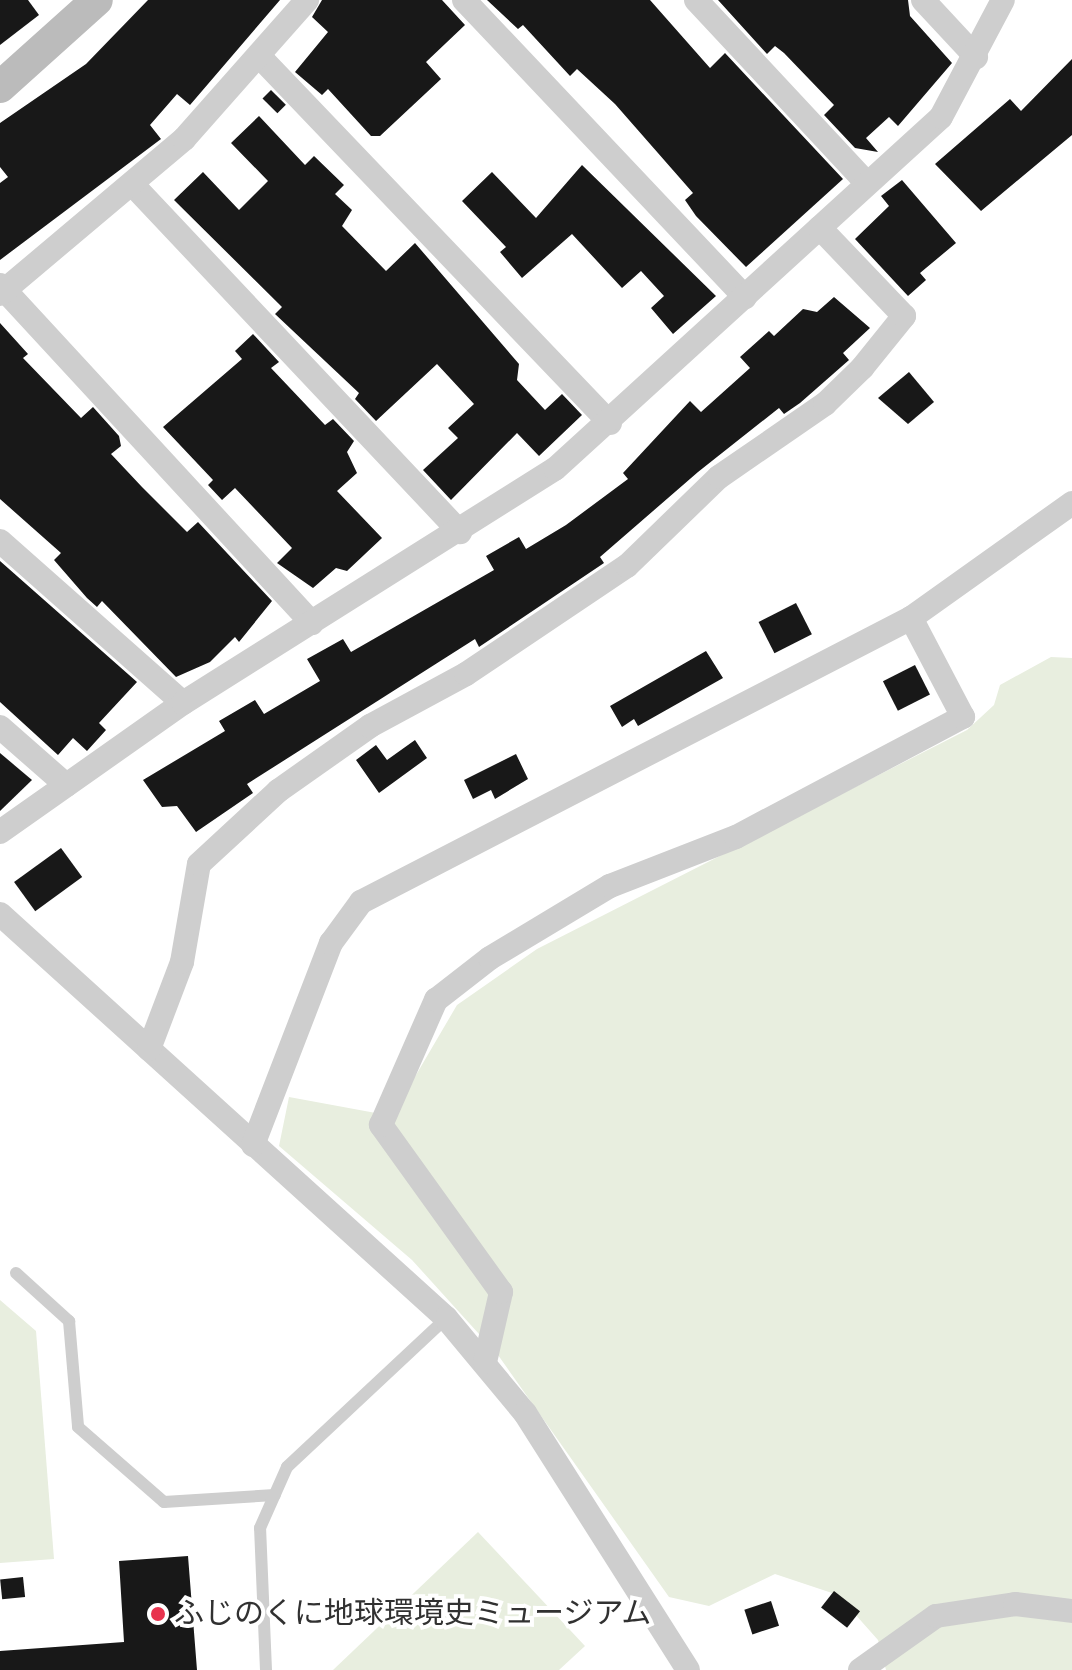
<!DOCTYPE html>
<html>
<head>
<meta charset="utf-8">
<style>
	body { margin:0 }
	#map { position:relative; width:1072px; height:1670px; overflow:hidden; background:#fff; font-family:Signika,"Noto Sans JP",sans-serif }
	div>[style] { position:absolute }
	.green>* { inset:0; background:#e8eedf }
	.building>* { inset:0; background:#181818; transform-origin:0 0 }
	.lane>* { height:12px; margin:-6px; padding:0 6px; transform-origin:6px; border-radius:6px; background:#cecece }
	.street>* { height:24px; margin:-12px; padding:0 12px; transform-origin:12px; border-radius:12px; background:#cecece }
	.secondary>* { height:32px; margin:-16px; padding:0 16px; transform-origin:16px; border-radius:16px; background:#bbb }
	.dots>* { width:22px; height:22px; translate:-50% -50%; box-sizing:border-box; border:4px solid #fff; border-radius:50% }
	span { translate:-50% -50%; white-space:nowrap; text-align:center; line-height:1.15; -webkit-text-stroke:8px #fff; paint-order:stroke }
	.poi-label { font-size:30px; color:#313131 }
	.left { translate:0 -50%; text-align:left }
</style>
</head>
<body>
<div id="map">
	<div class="green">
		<div style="clip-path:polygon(1051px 657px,1072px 658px,1072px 1670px,886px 1670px,878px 1640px,838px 1595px,775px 1574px,709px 1606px,669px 1597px,498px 1355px,412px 1260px,279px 1146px,289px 1097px,392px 1116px,457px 1005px,537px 949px,967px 730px,994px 705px,1000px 685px)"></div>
		<div style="clip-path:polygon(0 1300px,36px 1331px,54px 1559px,0 1563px)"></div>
		<div style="clip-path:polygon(478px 1532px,585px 1646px,559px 1670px,333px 1670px)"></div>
	</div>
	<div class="building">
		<div style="clip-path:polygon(0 0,28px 0,39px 15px,0 45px)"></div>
		<div style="clip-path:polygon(148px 0,280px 0,190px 105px,177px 94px,150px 125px,161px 139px,0 260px,0 183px,8px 177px,0 167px,0 123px,86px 64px)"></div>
		<div style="clip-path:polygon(322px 0,442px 0,465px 25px,426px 62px,441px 79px,380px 136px,371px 136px,328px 89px,322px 95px,295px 72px,328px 32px,312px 17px)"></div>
		<div style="clip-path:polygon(487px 0,650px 0,710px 68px,725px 53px,843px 179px,746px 267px,696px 216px,685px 200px,693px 193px,615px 104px,577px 69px,570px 76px,523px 25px,518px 29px)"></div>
		<div style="clip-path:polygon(718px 0,908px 0,910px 16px,952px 63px,898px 126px,889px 117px,866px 138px,878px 152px,855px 148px,824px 115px,834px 105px,784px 53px,775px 46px,767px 54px)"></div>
		<div style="clip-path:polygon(1072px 59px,1072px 135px,981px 211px,935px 164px,1010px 99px,1021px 111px)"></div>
		<div style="left:271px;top:90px;width:21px;height:12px;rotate:45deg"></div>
		<div style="clip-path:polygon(259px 116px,305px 165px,314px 156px,344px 185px,335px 194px,352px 210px,342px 226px,386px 271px,415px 243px,519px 364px,517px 380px,545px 410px,562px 394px,582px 415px,539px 456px,517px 433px,451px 500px,423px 470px,458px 438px,448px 428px,474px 404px,437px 364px,376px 421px,355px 399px,359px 393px,275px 314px,282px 307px,174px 200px,203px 172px,239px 210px,268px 181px,231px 143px)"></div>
		<div style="clip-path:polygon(582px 165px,716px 296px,673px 334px,651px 308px,664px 296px,641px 271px,622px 288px,572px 234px,522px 278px,500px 252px,506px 247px,462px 201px,492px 172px,536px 218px)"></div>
		<div style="clip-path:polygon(902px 180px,956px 243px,920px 273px,926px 280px,908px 296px,855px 239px,889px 206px,881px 196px)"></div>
		<div style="clip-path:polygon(834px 297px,870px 328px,843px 353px,849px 360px,800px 403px,784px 414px,779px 408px,698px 472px,600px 557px,604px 563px,479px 647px,475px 639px,247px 784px,253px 793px,196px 832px,177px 806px,162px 807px,143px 780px,225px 731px,219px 721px,255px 700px,264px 714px,320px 681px,307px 659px,343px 639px,351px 652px,494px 570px,486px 556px,519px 537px,526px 549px,566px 525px,628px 479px,623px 473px,690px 401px,701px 412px,750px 368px,740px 357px,769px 331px,774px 336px,803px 309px,817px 312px)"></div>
		<div style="clip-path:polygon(0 323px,28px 354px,23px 358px,81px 418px,93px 407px,119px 436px,121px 446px,111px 454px,142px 487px,187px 532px,198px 522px,272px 601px,239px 642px,235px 637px,210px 662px,176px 677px,102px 601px,97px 607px,87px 598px,54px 560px,61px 553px,0 499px)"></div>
		<div style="clip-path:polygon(253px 334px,279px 362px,271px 368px,325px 425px,333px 419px,354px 441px,347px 452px,357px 473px,337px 491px,382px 538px,347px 571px,336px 568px,313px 588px,277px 563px,292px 548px,235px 488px,222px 500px,208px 485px,213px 480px,163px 427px,242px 359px,235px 351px)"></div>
		<div style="clip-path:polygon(909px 372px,934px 402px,908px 424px,878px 398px)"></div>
		<div style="clip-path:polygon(0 561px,137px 682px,99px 723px,106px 730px,87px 751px,73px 738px,58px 755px,0 702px)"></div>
		<div style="left:796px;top:603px;width:35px;height:42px;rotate:63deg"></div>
		<div style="clip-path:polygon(706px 651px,723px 678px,638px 726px,634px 719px,622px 727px,610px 706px)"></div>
		<div style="left:915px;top:665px;width:33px;height:36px;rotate:63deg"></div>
		<div style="clip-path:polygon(415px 740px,427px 758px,379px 793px,356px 760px,376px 745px,387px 760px)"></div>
		<div style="clip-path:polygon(0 753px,32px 780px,0 811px)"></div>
		<div style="clip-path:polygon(516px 754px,528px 779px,495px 799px,491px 790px,473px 799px,464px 780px)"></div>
		<div style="left:61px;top:848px;width:36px;height:58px;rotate:54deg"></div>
		<div style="clip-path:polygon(188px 1556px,197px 1670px,0 1670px,0 1651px,124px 1642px,119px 1561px)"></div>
		<div style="left:23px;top:1577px;width:20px;height:23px;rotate:84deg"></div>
		<div style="left:834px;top:1591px;width:33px;height:21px;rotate:38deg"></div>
		<div style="left:771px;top:1601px;width:26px;height:28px;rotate:72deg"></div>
	</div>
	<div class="lane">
		<div style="left:16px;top:1273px;width:72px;rotate:42.2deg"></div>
		<div style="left:69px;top:1321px;width:106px;rotate:85.1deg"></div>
		<div style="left:78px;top:1427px;width:114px;rotate:41.1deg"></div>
		<div style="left:164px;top:1502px;width:111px;rotate:-3.6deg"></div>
		<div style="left:266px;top:1670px;width:142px;rotate:-92.4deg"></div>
		<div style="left:260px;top:1528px;width:67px;rotate:-66.1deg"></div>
		<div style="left:287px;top:1467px;width:218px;rotate:-43.1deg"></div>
	</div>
	<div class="street">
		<div style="left:464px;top:0;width:409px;rotate:46.6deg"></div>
		<div style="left:696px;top:0;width:249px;rotate:47deg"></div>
		<div style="left:923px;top:0;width:78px;rotate:47.1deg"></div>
		<div style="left:261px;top:58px;width:505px;rotate:46.28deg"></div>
		<div style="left:133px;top:185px;width:477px;rotate:46.7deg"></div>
		<div style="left:0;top:285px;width:460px;rotate:47.3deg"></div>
		<div style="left:0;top:294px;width:241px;rotate:-40.1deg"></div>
		<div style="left:184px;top:139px;width:186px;rotate:-48.5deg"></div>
		<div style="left:0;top:541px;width:244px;rotate:41.5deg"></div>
		<div style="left:0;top:727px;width:88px;rotate:41.3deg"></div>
		<div style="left:0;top:832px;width:224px;rotate:-35.2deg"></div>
		<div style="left:183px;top:703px;width:439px;rotate:-32.2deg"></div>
		<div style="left:555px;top:469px;width:522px;rotate:-42.36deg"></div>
		<div style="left:941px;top:117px;width:132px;rotate:-62.1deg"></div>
		<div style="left:0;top:914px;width:602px;rotate:42.17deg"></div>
		<div style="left:446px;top:1318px;width:124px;rotate:50.3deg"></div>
		<div style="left:525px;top:1413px;width:304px;rotate:57.6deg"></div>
		<div style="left:149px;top:1049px;width:93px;rotate:-69.2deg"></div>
		<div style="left:182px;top:962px;width:99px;rotate:-80.2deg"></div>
		<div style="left:199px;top:864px;width:108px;rotate:-42.7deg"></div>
		<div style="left:278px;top:791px;width:113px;rotate:-35.2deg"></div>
		<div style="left:370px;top:726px;width:109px;rotate:-28.4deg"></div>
		<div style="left:466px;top:674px;width:194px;rotate:-33.9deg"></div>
		<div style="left:627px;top:566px;width:128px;rotate:-44.1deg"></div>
		<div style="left:719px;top:477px;width:129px;rotate:-34.6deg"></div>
		<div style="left:825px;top:404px;width:52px;rotate:-44.2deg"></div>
		<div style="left:862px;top:368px;width:67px;rotate:-51.1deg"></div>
		<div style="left:904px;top:316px;width:122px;rotate:-133.7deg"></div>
		<div style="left:253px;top:1145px;width:217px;rotate:-68.9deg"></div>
		<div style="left:331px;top:943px;width:51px;rotate:-53.8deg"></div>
		<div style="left:361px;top:902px;width:619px;rotate:-27.31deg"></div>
		<div style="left:911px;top:618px;width:198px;rotate:-35.5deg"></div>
		<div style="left:485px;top:1362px;width:72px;rotate:-77.1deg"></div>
		<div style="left:501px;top:1292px;width:206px;rotate:-125.7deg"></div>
		<div style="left:381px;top:1125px;width:137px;rotate:-66.3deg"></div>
		<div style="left:436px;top:1000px;width:68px;rotate:-37.9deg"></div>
		<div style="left:490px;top:958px;width:140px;rotate:-31deg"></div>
		<div style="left:610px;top:886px;width:135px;rotate:-21.3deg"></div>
		<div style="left:736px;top:837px;width:257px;rotate:-27.9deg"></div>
		<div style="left:963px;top:717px;width:112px;rotate:-117.7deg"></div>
		<div style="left:860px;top:1670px;width:93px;rotate:-35.4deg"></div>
		<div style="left:936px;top:1616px;width:80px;rotate:-8.6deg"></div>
		<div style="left:1015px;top:1604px;width:57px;rotate:7deg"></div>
	</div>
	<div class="secondary">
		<div style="left:0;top:87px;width:130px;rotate:-41.9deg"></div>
	</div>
	<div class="dots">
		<div style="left:158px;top:1614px;background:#e8334e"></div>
	</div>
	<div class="poi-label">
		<span class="left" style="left:174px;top:1614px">ふじのくに地球環境史ミュージアム</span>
	</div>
</div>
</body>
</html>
